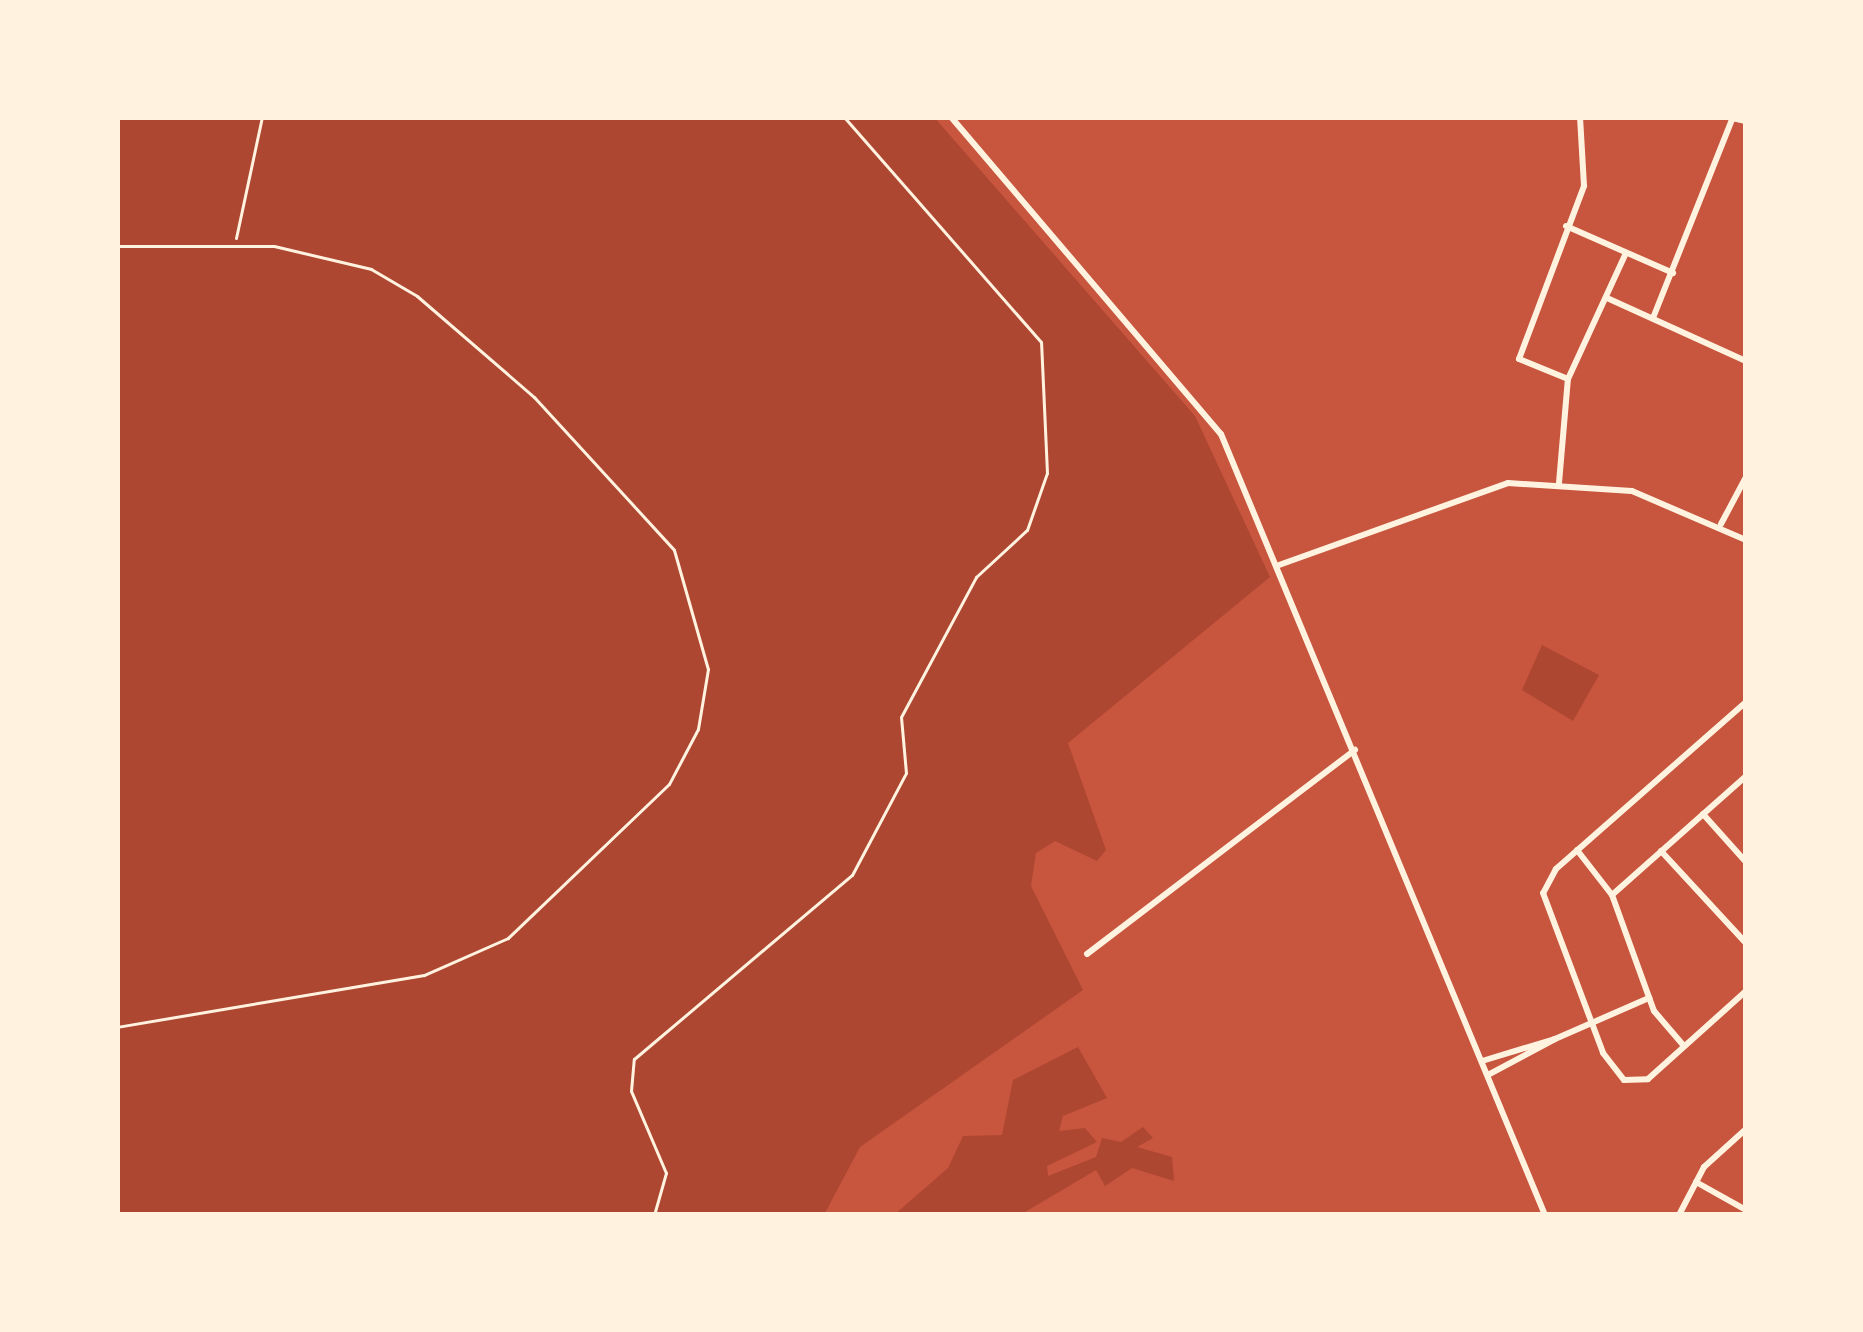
<!DOCTYPE html>
<html>
<head>
<meta charset="utf-8">
<style>
	body { margin:0 }
	#map { position:relative; width:1863px; height:1332px; overflow:hidden; background:#c8553d; font-family:Raleway,sans-serif }
	div>[style] { position:absolute }
	.green>* { inset:0; background:#ae4732 }
	.path>* { height:3px; margin:-1.5px; padding:0 1.5px; transform-origin:1.5px; border-radius:1.5px; background:#fff3e0 }
	.minor>* { height:6px; margin:-3px; padding:0 3px; transform-origin:3px; border-radius:3px; background:#fff3e0 }
	span { translate:-50% -50%; white-space:nowrap; text-align:center; line-height:1.15; -webkit-text-stroke:9px #fff3e0; paint-order:stroke }
	.frame { position:absolute; inset:0; border:120px solid #fff3e0; pointer-events:none }
</style>
</head>
<body>
<div id="map">
	<div class="green">
		<div style="clip-path:polygon(117px 117px,934px 117px,1195px 416px,1270px 577px,1068px 743px,1106px 850px,1097px 861px,1055px 841px,1036px 853px,1031px 886px,1083px 990px,860px 1147px,824px 1215px,117px 1215px)"></div>
		<div style="clip-path:polygon(1542px 645px,1599px 675px,1573px 721px,1522px 690px)"></div>
		<div style="clip-path:polygon(1078px 1047px,1107px 1098px,1063px 1116px,1059px 1131px,1085px 1128px,1097px 1142px,1047px 1166px,1048px 1176px,1096px 1157px,1102px 1138px,1121px 1142px,1143px 1127px,1153px 1138px,1137px 1147px,1172px 1157px,1174px 1181px,1132px 1168px,1105px 1186px,1096px 1170px,1020px 1215px,894px 1215px,948px 1168px,963px 1136px,1002px 1135px,1013px 1080px)"></div>
	</div>
	<div class="path">
		<div style="left:236px;top:238px;width:124px;rotate:-77.9deg"></div>
		<div style="left:117px;top:246px;width:157px"></div>
		<div style="left:274px;top:246px;width:100px;rotate:13.3deg"></div>
		<div style="left:371px;top:269px;width:53px;rotate:30.4deg"></div>
		<div style="left:417px;top:296px;width:155px;rotate:40.8deg"></div>
		<div style="left:534px;top:397px;width:207px;rotate:47.5deg"></div>
		<div style="left:674px;top:550px;width:124px;rotate:74.1deg"></div>
		<div style="left:708px;top:669px;width:61px;rotate:99.5deg"></div>
		<div style="left:698px;top:729px;width:62px;rotate:117.8deg"></div>
		<div style="left:669px;top:784px;width:223px;rotate:136.3deg"></div>
		<div style="left:508px;top:938px;width:92px;rotate:156.2deg"></div>
		<div style="left:424px;top:975px;width:311px;rotate:170.4deg"></div>
		<div style="left:654px;top:1215px;width:44px;rotate:-74.1deg"></div>
		<div style="left:666px;top:1173px;width:89px;rotate:-113.1deg"></div>
		<div style="left:631px;top:1091px;width:32px;rotate:-85deg"></div>
		<div style="left:634px;top:1059px;width:285px;rotate:-40.2deg"></div>
		<div style="left:852px;top:875px;width:115px;rotate:-62.1deg"></div>
		<div style="left:906px;top:773px;width:56px;rotate:-95.1deg"></div>
		<div style="left:901px;top:717px;width:159px;rotate:-61.8deg"></div>
		<div style="left:976px;top:577px;width:69px;rotate:-42.7deg"></div>
		<div style="left:1027px;top:530px;width:60px;rotate:-70.7deg"></div>
		<div style="left:1047px;top:473px;width:131px;rotate:-92.6deg"></div>
		<div style="left:1041px;top:342px;width:299px;rotate:-131.2deg"></div>
	</div>
	<div class="minor">
		<div style="left:951px;top:117px;width:416px;rotate:49.6deg"></div>
		<div style="left:1221px;top:434px;width:846px;rotate:67.47deg"></div>
		<div style="left:1728px;top:117px;width:18px;rotate:13deg"></div>
		<div style="left:117px;top:165px;width:37px;rotate:90deg"></div>
		<div style="left:1566px;top:226px;width:117px;rotate:23.7deg"></div>
		<div style="left:1607px;top:298px;width:153px;rotate:24.4deg"></div>
		<div style="left:1653px;top:318px;width:216px;rotate:-68.3deg"></div>
		<div style="left:1568px;top:379px;width:53px;rotate:-157.8deg"></div>
		<div style="left:1519px;top:359px;width:185px;rotate:-69.4deg"></div>
		<div style="left:1584px;top:186px;width:69px;rotate:-93.3deg"></div>
		<div style="left:1559px;top:483px;width:104px;rotate:-85.1deg"></div>
		<div style="left:1568px;top:379px;width:139px;rotate:-65.3deg"></div>
		<div style="left:1721px;top:524px;width:53px;rotate:-62deg"></div>
		<div style="left:1279px;top:565px;width:243px;rotate:-19.7deg"></div>
		<div style="left:1508px;top:483px;width:124px;rotate:3.7deg"></div>
		<div style="left:1632px;top:491px;width:124px;rotate:23.3deg"></div>
		<div style="left:1746px;top:702px;width:253px;rotate:138.7deg"></div>
		<div style="left:1556px;top:869px;width:27px;rotate:118deg"></div>
		<div style="left:1543px;top:893px;width:171px;rotate:69.4deg"></div>
		<div style="left:1603px;top:1053px;width:34px;rotate:52deg"></div>
		<div style="left:1624px;top:1080px;width:24px;rotate:-2deg"></div>
		<div style="left:1648px;top:1079px;width:132px;rotate:-41.9deg"></div>
		<div style="left:1703px;top:814px;width:64px;rotate:48.1deg"></div>
		<div style="left:1577px;top:850px;width:57px;rotate:52.1deg"></div>
		<div style="left:1661px;top:851px;width:125px;rotate:47.3deg"></div>
		<div style="left:1087px;top:954px;width:337px;rotate:-37.3deg"></div>
		<div style="left:1555px;top:1039px;width:103px;rotate:-23.6deg"></div>
		<div style="left:1684px;top:1046px;width:46px;rotate:-130.6deg"></div>
		<div style="left:1654px;top:1011px;width:123px;rotate:-109.9deg"></div>
		<div style="left:1612px;top:895px;width:179px;rotate:-41.6deg"></div>
		<div style="left:1482px;top:1061px;width:76px;rotate:-16.8deg"></div>
		<div style="left:1555px;top:1039px;width:76px;rotate:151.8deg"></div>
		<div style="left:1696px;top:1182px;width:57px;rotate:29.2deg"></div>
		<div style="left:1679px;top:1215px;width:54px;rotate:-62.5deg"></div>
		<div style="left:1704px;top:1167px;width:57px;rotate:-42.1deg"></div>
	</div>
	<div class="frame"></div>
</div>
</body>
</html>
